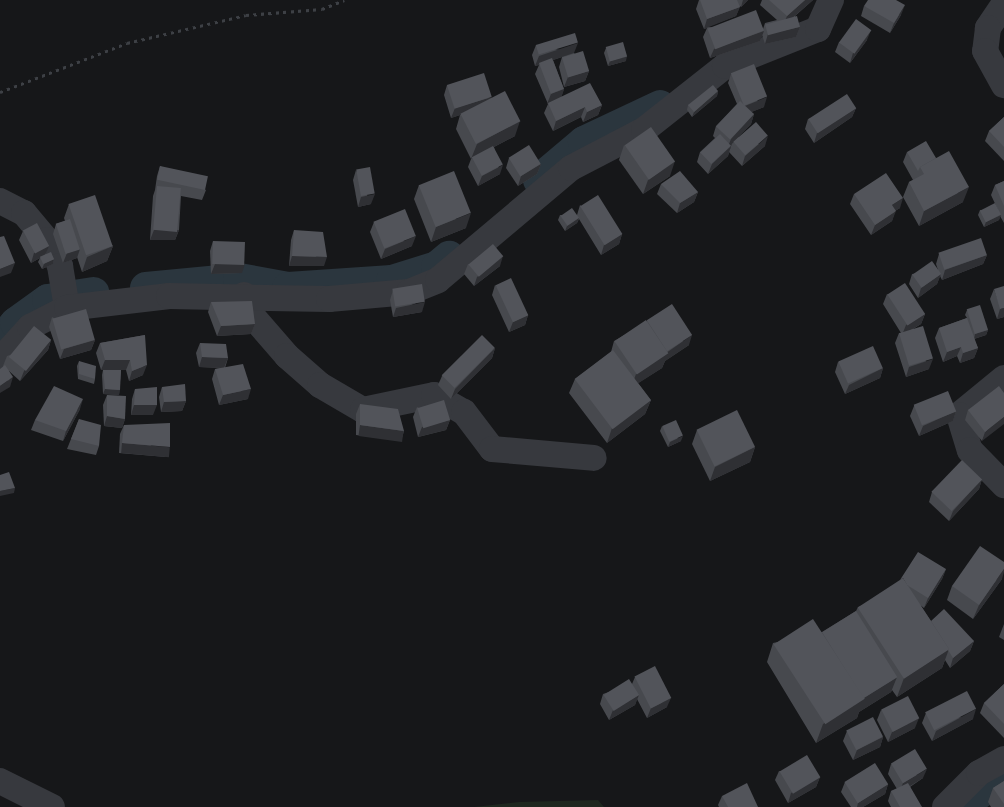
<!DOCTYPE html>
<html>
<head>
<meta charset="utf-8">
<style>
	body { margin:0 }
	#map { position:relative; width:1004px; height:807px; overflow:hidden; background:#161719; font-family:"Exo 2",sans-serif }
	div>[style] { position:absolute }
	.green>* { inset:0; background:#1e271f }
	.river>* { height:32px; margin:-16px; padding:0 16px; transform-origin:16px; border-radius:16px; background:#2b363e }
	.path>* { height:3px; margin-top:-1.5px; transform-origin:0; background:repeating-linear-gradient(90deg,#3d4045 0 3px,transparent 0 7.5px) }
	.minor>* { height:26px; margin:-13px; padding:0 13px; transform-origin:13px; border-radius:13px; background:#37393e }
	.wall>* { inset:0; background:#47494e }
	.shaded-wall>* { inset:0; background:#2f3034; transform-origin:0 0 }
	.building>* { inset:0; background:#52545a; transform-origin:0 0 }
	span { translate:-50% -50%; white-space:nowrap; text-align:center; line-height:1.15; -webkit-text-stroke:5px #111214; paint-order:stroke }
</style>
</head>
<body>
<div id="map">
	<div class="green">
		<div style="clip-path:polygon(598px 800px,604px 807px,474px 807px,519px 802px)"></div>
	</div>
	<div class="river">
		<div style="left:539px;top:180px;width:59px;rotate:-40.2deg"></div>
		<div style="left:584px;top:142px;width:84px;rotate:-25.3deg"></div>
		<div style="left:146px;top:288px;width:93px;rotate:-5.5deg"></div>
		<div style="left:239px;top:279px;width:50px;rotate:10.4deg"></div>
		<div style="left:288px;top:288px;width:104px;rotate:-3.9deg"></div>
		<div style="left:392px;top:281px;width:47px;rotate:-17.3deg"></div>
		<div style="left:437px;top:267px;width:16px;rotate:-40deg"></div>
		<div style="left:0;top:342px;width:25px;rotate:-50deg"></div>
		<div style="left:16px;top:323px;width:39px;rotate:-36deg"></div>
		<div style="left:48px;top:300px;width:46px;rotate:-8.8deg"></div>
		<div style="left:959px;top:807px;width:55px;rotate:-34.6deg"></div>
	</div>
	<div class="path">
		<div style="left:0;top:92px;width:136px;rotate:-21.1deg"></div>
		<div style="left:127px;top:43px;width:122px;rotate:-13.2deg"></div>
		<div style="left:246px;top:15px;width:76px;rotate:-4.5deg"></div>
		<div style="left:322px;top:9px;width:24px;rotate:-22deg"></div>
	</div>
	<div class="minor">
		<div style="left:1004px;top:4px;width:29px;rotate:124deg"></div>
		<div style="left:988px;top:28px;width:23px;rotate:97deg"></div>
		<div style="left:985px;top:51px;width:39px;rotate:61deg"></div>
		<div style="left:0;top:201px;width:27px;rotate:27deg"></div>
		<div style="left:24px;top:213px;width:35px;rotate:50deg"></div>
		<div style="left:47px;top:240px;width:29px;rotate:63deg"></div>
		<div style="left:60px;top:266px;width:43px;rotate:80.5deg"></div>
		<div style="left:244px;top:295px;width:16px;rotate:76deg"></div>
		<div style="left:248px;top:311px;width:60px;rotate:49.1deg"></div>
		<div style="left:287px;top:356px;width:44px;rotate:41.3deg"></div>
		<div style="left:320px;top:385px;width:50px;rotate:30.2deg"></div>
		<div style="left:363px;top:410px;width:73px;rotate:-11.9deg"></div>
		<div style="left:434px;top:395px;width:34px;rotate:30deg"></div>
		<div style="left:464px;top:412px;width:46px;rotate:52.9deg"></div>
		<div style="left:492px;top:449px;width:102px;rotate:5deg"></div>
		<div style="left:0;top:360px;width:45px;rotate:-47.7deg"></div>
		<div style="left:30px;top:327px;width:42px;rotate:-27.2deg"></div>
		<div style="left:67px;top:308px;width:103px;rotate:-6.7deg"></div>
		<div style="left:169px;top:296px;width:160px;rotate:1.1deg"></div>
		<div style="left:329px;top:299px;width:80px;rotate:-5deg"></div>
		<div style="left:409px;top:292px;width:31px;rotate:-22deg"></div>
		<div style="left:438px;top:280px;width:174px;rotate:-40.1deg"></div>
		<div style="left:571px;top:168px;width:82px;rotate:-27.5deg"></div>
		<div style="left:644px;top:130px;width:103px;rotate:-38.3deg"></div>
		<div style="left:725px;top:66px;width:100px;rotate:-21.7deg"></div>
		<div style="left:818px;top:29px;width:32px;rotate:-66deg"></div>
		<div style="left:1004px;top:378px;width:58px;rotate:140.6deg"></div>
		<div style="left:959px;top:415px;width:37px;rotate:73deg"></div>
		<div style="left:970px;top:450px;width:49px;rotate:45.8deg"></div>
		<div style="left:0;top:781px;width:58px;rotate:26.6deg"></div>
		<div style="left:945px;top:807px;width:48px;rotate:-45deg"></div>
		<div style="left:979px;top:773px;width:29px;rotate:-29deg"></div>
	</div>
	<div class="wall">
		<div style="clip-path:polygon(699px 0,748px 0,741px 7px,740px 6px,736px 16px,707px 27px,763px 29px,765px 23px,777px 20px,760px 5px,762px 0,813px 0,795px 16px,800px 27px,796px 37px,765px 44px,762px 35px,760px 41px,710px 58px,703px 37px,707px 28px,704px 29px,696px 9px)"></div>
		<div style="clip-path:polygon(864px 6px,901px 15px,890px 33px,861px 16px)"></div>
		<div style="clip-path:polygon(867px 40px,850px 63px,835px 52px,839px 42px)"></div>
		<div style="clip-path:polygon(536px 45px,574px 53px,589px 71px,585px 81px,564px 87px,559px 67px,562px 57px,553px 60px,564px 89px,561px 97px,602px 105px,598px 115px,583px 122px,581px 117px,553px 131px,544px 113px,548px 104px,535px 74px,539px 65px,535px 66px,532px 55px)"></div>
		<div style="clip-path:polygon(606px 48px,626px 61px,608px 66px,604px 53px)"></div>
		<div style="clip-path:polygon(731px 74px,764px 107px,751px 112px,754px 114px,751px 124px,738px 137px,765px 146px,742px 166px,729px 152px,732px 143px,731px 145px,728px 156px,708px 174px,697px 162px,700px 152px,715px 138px,713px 136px,716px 126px,737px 104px,728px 83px)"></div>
		<div style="clip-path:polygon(447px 85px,491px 98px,515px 136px,494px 147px,500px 174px,478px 186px,468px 167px,471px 159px,456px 129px,460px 115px,451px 118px,444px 95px)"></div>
		<div style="clip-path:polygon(718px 91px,717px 96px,692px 117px,687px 110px,688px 105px)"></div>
		<div style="clip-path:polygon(856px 108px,852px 117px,814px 143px,805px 129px,808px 119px)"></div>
		<div style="clip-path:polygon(1004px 117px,1004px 161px,985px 141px,989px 131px)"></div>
		<div style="clip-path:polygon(624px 145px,670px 176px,643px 194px,619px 160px)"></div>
		<div style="clip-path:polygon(907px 152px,936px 158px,963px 202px,919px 226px,903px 197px,909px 182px,913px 180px,903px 162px)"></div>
		<div style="clip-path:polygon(509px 158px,541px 164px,537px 174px,518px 186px,506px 168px)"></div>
		<div style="clip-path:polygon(160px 166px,206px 190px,202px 200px,181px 196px,179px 230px,175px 240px,150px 240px,153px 196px,155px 190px,157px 176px)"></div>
		<div style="clip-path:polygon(356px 170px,371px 204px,358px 207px,353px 180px)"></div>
		<div style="clip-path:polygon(1004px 181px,1004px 223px,1000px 216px,999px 220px,984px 227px,978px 215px,980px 210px,998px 210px,991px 195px,995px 185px)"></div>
		<div style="clip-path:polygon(661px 184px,698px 192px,694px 202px,677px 213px,657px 194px)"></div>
		<div style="clip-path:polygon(419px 185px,466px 228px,431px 242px,414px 199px)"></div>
		<div style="clip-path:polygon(854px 194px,900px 208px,895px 211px,892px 221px,871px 235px,850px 204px)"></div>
		<div style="clip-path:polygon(69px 204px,113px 246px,107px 261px,82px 272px,77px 257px,77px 258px,63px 263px,53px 234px,56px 224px,65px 221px,64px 218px)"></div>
		<div style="clip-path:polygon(580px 205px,622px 234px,619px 244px,601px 255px,579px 219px,577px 223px,565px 231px,558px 220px,560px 215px,577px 215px)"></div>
		<div style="clip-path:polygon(374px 222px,412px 246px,381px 259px,370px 232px)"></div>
		<div style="clip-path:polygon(294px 230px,324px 266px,289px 266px,291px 240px)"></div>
		<div style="clip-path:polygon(23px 231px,46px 254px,54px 259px,53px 264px,42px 269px,38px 262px,40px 258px,31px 263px,19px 240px)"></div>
		<div style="clip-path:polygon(213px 241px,242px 273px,211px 274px,210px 251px)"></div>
		<div style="clip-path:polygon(939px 254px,987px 255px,983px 264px,942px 280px,940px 276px,937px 284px,918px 298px,909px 284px,912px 274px,938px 270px,936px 264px)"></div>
		<div style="clip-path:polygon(468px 264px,500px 266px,474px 286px,464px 274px)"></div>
		<div style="clip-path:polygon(495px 285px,528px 315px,525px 325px,509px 332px,492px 295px)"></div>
		<div style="clip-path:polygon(994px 289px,1004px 317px,997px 319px,990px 299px)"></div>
		<div style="clip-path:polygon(393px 290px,422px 312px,393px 317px,390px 300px)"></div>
		<div style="clip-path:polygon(887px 294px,925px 314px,921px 324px,913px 329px,929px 369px,906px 377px,895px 343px,899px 333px,901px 333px,883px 304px)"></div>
		<div style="clip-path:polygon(211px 302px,255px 324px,251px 334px,217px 336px,208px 312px)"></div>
		<div style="clip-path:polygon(967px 310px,988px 330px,986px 335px,974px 339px,978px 348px,974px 358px,960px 363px,957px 356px,943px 362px,935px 338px,939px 328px,967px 318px,965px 315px)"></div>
		<div style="clip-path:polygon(52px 317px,95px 340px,91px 350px,60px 359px,49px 327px)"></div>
		<div style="clip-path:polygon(647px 320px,689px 345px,665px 361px,662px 368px,638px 383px,651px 400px,645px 414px,607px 443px,569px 393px,575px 379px,611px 352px,614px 341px,647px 322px)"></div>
		<div style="clip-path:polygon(145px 335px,143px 375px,129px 381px,126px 370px,121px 370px,119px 395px,103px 394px,102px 375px,103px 370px,108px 370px,101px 370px,96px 353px,100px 343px)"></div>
		<div style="clip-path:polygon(51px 340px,48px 350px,20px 381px,9px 371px,10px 387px,3px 366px,7px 356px)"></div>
		<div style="clip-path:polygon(200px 343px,228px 358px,225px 368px,248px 399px,219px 405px,212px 379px,215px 369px,222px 368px,199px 367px,196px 353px)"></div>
		<div style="clip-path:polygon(495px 348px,492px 358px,451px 399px,438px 385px,442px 376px)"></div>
		<div style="clip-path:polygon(79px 361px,95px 379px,94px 384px,78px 379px,77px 366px)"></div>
		<div style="clip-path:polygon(838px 362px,883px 368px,880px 378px,845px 394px,835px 372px)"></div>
		<div style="clip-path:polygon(162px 387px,186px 401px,182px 411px,161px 412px,159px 397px)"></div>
		<div style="clip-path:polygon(135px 389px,153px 415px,131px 415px,132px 399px)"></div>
		<div style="clip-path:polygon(1004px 393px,982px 441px,965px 420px,968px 410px)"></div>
		<div style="clip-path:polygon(107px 395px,125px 419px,122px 428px,104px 426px,103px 405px)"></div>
		<div style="clip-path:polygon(360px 404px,404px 431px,401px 441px,356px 435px,356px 414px)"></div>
		<div style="clip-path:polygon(914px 406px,956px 411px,953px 421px,919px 436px,910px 416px)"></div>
		<div style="clip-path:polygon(417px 407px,450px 420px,446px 430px,418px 437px,413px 417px)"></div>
		<div style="clip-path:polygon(80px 409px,63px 441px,31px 430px,35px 420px)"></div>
		<div style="clip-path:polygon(79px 419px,99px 446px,96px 455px,67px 449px)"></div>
		<div style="clip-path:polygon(124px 425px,166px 457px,119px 453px,120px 434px)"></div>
		<div style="clip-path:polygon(662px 426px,681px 441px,668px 447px,660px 431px)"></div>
		<div style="clip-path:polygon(697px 430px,755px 447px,750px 462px,710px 481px,692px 444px)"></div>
		<div style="clip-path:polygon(982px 479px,979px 489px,949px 521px,929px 502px,932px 492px)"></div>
		<div style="clip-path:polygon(946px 569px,942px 579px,924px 608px,920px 605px,931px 621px,974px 641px,970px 651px,950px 668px,945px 660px,942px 668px,897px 697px,892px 690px,891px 692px,859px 712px,857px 718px,816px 743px,767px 662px,773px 643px,822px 632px,856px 611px,858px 607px)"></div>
		<div style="clip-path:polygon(1002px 579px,973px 619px,947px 600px,952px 586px)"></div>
		<div style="clip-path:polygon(1004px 624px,1004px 640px,999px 637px)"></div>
		<div style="clip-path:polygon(635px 677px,667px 707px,647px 718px,637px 699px,635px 705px,609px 720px,600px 704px,603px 694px,632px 684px)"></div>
		<div style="clip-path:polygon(1004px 684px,1004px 738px,980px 713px,984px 703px)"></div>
		<div style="clip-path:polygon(881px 710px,915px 728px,888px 742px,877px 720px)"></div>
		<div style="clip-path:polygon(926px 713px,973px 719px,932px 741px,922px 723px)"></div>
		<div style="clip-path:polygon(847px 731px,883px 737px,880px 747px,853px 760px,843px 741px)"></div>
		<div style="clip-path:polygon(891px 764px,923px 778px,910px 787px,921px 807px,891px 807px,888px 801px,891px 791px,897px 789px,888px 774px)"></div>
		<div style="clip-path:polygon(779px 771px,820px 777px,816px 787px,788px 803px,775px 780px)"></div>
		<div style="clip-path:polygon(1004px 781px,1004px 807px,991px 807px,988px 802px,993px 788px)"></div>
		<div style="clip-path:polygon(845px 782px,888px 784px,885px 794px,863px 807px,851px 807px,841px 792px)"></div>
		<div style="clip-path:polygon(722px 796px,758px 807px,719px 807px,718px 805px)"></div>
	</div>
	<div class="shaded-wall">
		<div style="clip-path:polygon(743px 0,748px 0,741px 7px)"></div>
		<div style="clip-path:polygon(805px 0,813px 0,783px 26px,787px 16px)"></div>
		<div style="clip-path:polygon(905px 5px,901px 15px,890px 33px,894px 23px)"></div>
		<div style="clip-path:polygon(740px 7px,736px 16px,704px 29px,707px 19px)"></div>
		<div style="clip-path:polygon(800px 27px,796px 37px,765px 44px,768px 34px)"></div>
		<div style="clip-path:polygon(871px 30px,867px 40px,850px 63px,853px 53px)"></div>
		<div style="clip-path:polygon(764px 31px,760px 41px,710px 58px,714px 49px)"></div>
		<div style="clip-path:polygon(578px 43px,574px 53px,535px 66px,539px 56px)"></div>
		<div style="clip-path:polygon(627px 56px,626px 61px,608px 66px,610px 61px)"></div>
		<div style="clip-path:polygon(589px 71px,585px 81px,564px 87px,568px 77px)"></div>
		<div style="clip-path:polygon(564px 89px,561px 99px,547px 104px,551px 94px)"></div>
		<div style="clip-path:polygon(718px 91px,717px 96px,692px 117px,694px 112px)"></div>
		<div style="clip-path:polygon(492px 97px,488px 106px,451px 118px,455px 108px)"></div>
		<div style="clip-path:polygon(767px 97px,764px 107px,742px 116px,745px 106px)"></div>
		<div style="clip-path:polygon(602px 105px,598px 115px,583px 122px,587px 112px)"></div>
		<div style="clip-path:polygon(585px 107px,581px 117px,553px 131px,556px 121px)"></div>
		<div style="clip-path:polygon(856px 108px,852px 117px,814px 143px,817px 133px)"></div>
		<div style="clip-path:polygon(754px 114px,751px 124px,727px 149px,731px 139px)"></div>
		<div style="clip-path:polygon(520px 121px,515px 136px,471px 159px,477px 144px)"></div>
		<div style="clip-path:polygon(768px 136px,765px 146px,742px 166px,745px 156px)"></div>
		<div style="clip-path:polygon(731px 146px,728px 156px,708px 174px,712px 164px)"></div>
		<div style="clip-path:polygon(675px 161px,670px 176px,643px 194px,648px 180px)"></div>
		<div style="clip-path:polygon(541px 164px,537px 174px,518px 186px,521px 176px)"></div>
		<div style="clip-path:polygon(503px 165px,500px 174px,478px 186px,482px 176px)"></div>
		<div style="clip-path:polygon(969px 187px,963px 202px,919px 226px,924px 211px)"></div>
		<div style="clip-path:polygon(698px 192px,694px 202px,677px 213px,680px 203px)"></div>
		<div style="clip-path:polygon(375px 194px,371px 204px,358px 207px,361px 197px)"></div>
		<div style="clip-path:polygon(903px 198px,900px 208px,888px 215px,892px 205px)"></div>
		<div style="clip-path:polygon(896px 211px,892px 221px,871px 235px,875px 225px)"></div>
		<div style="clip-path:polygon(471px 213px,466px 228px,431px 242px,436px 227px)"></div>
		<div style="clip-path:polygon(1001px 215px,999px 220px,984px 227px,986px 222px)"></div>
		<div style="clip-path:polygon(579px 218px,577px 223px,565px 231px,567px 226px)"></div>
		<div style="clip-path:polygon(154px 230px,179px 230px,175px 240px,150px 240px)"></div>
		<div style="clip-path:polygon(622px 234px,619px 244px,601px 255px,604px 245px)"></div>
		<div style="clip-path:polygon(416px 236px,412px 246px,381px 259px,385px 249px)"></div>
		<div style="clip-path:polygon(49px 246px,45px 255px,31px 263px,34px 253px)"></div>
		<div style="clip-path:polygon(113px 246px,107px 261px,82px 272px,87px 257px)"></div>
		<div style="clip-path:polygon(80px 249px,77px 258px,63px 263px,67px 253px)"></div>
		<div style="clip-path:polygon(987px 255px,983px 264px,942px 280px,945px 270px)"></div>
		<div style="clip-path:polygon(292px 256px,327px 257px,324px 266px,289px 266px)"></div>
		<div style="clip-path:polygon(503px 256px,500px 266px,474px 286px,477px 277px)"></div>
		<div style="clip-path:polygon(54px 259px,53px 264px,42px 269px,44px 264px)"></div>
		<div style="clip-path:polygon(15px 263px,11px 273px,0 277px,0 269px)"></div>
		<div style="clip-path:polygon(215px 264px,245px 264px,242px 273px,211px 274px)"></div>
		<div style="clip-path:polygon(941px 274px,937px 284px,918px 298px,921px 288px)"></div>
		<div style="clip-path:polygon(425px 302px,422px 312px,393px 317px,396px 308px)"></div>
		<div style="clip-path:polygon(1004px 308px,1004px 317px,997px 319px,1000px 309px)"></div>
		<div style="clip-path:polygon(925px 314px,921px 324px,902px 335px,906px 325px)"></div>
		<div style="clip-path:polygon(528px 315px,525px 325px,509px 332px,513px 322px)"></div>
		<div style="clip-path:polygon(255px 324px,251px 334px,217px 336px,221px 326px)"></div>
		<div style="clip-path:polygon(988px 330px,986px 335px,974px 339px,975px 334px)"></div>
		<div style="clip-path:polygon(692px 335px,689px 345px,665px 361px,662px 368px,631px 388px,636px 374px)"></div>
		<div style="clip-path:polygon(51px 340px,48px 350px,20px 381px,24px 371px)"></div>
		<div style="clip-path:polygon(95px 340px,91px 350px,60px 359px,64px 349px)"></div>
		<div style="clip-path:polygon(961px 347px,957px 356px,943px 362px,947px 352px)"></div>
		<div style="clip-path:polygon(495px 348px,492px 358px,451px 399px,455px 389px)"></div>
		<div style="clip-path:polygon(978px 348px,974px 358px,960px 363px,963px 353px)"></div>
		<div style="clip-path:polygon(202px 357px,228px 358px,224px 368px,199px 367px)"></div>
		<div style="clip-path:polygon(933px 359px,929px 369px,906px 377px,909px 367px)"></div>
		<div style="clip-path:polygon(105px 360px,130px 360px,126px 370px,101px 370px)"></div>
		<div style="clip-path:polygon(147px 365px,143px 375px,129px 381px,132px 371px)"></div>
		<div style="clip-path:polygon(883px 368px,880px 378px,845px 394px,849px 385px)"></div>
		<div style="clip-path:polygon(13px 377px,10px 387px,0 393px,0 386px)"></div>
		<div style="clip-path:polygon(105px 389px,120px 390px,119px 395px,103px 394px)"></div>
		<div style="clip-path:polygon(251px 389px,248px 399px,219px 405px,223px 395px)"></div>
		<div style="clip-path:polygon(83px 399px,80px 409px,63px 441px,66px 431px)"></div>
		<div style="clip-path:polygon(651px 400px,645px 414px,607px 443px,612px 428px)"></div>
		<div style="clip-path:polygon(186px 401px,182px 411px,161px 412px,164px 402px)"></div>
		<div style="clip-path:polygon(134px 405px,157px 405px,153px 415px,131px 415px)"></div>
		<div style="clip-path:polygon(956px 411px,953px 421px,919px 436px,923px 426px)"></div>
		<div style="clip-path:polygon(107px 416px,125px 419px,122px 428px,104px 426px)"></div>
		<div style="clip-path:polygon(1004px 417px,1004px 424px,982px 441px,985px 432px)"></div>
		<div style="clip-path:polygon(450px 420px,446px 430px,418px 437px,422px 427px)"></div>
		<div style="left:360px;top:425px;width:44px;height:11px;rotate:8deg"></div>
		<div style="clip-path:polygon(683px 436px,681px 441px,668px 447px,670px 442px)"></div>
		<div style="left:122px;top:443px;width:48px;height:10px;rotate:5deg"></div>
		<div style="clip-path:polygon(755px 447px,750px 462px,710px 481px,715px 467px)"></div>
		<div style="clip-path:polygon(982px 479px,979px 489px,949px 521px,953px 511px)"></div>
		<div style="clip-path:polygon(15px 488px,14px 493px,0 496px,0 491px)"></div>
		<div style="clip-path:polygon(946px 569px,942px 579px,924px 608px,928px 598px)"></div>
		<div style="clip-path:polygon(1004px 569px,1004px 572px,1002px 579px,973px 619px,979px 605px)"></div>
		<div style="clip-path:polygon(974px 641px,970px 651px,950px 668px,953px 658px)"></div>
		<div style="clip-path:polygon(949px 649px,942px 668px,897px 697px,904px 678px)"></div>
		<div style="clip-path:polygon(897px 677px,891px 692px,859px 712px,857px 718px,816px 743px,823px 724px)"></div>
		<div style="clip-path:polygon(639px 695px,635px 705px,609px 720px,613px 710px)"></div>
		<div style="clip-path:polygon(671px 698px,667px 707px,647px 718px,651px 708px)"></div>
		<div style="clip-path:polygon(976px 709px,973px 719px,932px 741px,936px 731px)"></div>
		<div style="clip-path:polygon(919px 718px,915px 728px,888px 742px,892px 732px)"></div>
		<div style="clip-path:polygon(883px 737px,880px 747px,853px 760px,857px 750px)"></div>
		<div style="clip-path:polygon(927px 769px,923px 778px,899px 793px,903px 783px)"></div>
		<div style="clip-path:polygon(820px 777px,816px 787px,788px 803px,791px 793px)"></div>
		<div style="clip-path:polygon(888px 784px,885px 794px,863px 807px,857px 807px,858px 803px)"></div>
	</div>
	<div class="building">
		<div style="clip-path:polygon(700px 0,737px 0,740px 7px,707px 19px)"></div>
		<div style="clip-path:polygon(769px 0,805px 0,787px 16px)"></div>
		<div style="clip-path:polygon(868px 0,896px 0,905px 5px,894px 23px,864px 6px)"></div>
		<div style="left:756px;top:10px;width:22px;height:52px;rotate:69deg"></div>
		<div style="left:797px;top:16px;width:11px;height:33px;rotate:75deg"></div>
		<div style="left:856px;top:19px;width:19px;height:29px;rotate:36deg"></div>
		<div style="left:575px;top:33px;width:10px;height:41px;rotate:73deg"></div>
		<div style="left:623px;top:42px;width:15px;height:18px;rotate:74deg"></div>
		<div style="left:583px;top:51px;width:21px;height:22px;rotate:73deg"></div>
		<div style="left:552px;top:58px;width:33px;height:14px;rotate:69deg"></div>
		<div style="left:754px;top:64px;width:35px;height:25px;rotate:68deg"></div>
		<div style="left:484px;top:73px;width:25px;height:39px;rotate:72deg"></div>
		<div style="clip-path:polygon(590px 83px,602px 105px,587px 112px,585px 107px,556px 121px,548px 103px)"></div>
		<div style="clip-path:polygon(713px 85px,718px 91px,694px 112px,688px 105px)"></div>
		<div style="left:505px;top:91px;width:34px;height:50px;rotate:63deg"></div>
		<div style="left:847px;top:94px;width:17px;height:46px;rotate:57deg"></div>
		<div style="left:740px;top:101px;width:19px;height:35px;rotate:43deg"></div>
		<div style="clip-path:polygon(1004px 117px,1004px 147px,989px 131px)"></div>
		<div style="left:756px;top:122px;width:18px;height:30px;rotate:49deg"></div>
		<div style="left:651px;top:127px;width:42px;height:32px;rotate:55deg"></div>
		<div style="left:720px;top:134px;width:16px;height:27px;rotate:47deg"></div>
		<div style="clip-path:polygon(926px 141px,936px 158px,920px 167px,918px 171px,907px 152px)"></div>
		<div style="left:529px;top:145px;width:22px;height:24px;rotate:58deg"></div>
		<div style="left:493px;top:146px;width:21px;height:24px;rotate:62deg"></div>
		<div style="clip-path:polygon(949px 151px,969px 187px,924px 211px,909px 182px,924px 174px,920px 167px)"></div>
		<div style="left:160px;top:166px;width:49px;height:14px;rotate:12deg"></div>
		<div style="left:370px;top:167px;width:27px;height:14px;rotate:80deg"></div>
		<div style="left:454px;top:171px;width:45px;height:38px;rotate:68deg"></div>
		<div style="clip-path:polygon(680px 171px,698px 192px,680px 203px,661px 184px)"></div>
		<div style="clip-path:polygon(886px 173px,903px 198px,892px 205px,896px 211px,875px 225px,854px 194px)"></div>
		<div style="clip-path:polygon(1004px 181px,1004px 206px,995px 185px)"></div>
		<div style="left:157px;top:186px;width:24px;height:44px;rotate:5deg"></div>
		<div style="left:95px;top:195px;width:54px;height:28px;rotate:71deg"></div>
		<div style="left:598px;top:195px;width:46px;height:21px;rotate:58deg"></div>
		<div style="left:995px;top:203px;width:13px;height:17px;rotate:63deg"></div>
		<div style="left:572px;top:208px;width:12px;height:14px;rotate:55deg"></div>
		<div style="left:405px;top:209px;width:29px;height:34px;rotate:68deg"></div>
		<div style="left:70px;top:219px;width:32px;height:15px;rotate:72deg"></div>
		<div style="left:37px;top:223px;width:26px;height:16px;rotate:62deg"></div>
		<div style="clip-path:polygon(294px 230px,323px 232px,327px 257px,292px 256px)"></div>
		<div style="clip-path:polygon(4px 236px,15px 263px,0 269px,0 237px)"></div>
		<div style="left:981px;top:238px;width:18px;height:45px;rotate:71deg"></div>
		<div style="left:213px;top:241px;width:32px;height:23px;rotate:2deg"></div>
		<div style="left:493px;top:244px;width:16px;height:32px;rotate:50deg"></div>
		<div style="left:51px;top:252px;width:8px;height:12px;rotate:67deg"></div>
		<div style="left:932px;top:261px;width:16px;height:24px;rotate:55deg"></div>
		<div style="left:511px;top:278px;width:41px;height:17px;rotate:65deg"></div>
		<div style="left:905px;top:283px;width:37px;height:21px;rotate:57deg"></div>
		<div style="left:422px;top:284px;width:18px;height:30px;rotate:81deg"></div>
		<div style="clip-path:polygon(1004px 286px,1004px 308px,1000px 309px,994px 289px)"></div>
		<div style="clip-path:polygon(252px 301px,255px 324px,221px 326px,211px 302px)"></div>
		<div style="left:672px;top:304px;width:37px;height:30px;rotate:57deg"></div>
		<div style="left:980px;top:305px;width:26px;height:14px;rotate:72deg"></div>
		<div style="left:86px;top:309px;width:32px;height:35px;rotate:74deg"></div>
		<div style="clip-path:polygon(967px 318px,978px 348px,963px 353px,961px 347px,947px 352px,939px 328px)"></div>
		<div style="left:646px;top:320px;width:40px;height:38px;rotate:56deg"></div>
		<div style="left:34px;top:326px;width:22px;height:40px;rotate:39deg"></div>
		<div style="left:923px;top:326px;width:34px;height:25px;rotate:73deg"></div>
		<div style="clip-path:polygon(145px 335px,147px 365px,132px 371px,130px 360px,105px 360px,100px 343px)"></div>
		<div style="left:482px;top:335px;width:18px;height:57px;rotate:45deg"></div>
		<div style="clip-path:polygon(200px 343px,226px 344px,228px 358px,202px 357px)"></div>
		<div style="left:873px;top:346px;width:24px;height:38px;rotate:66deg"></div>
		<div style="left:613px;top:350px;width:63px;height:48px;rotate:53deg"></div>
		<div style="clip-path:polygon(79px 361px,96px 366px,95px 379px,79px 374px)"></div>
		<div style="clip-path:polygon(243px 364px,251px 389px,223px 395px,215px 369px)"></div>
		<div style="clip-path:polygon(5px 365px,13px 377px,0 386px,0 369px)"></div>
		<div style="clip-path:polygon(103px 370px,121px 370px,120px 390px,105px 389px)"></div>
		<div style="clip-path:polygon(185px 384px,186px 401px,164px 402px,162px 387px)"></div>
		<div style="clip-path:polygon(54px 386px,83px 399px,66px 431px,35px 420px)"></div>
		<div style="clip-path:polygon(999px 386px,1004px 393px,1004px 417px,985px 432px,968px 410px)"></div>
		<div style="clip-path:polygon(157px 387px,157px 405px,134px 405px,135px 389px)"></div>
		<div style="left:948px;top:391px;width:22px;height:37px;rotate:68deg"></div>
		<div style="clip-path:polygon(107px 395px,126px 396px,125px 419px,107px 416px)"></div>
		<div style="left:444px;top:400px;width:21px;height:28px;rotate:73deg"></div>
		<div style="clip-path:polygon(360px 404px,398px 409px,404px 431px,360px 425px)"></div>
		<div style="left:737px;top:410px;width:41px;height:45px;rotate:64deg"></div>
		<div style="clip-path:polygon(79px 419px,101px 425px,99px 446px,71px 439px)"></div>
		<div style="left:676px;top:420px;width:17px;height:15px;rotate:66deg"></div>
		<div style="clip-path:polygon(170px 423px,170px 447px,122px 443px,124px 425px)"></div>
		<div style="left:962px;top:460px;width:28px;height:44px;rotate:44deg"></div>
		<div style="clip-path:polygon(9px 472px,15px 488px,0 491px,0 475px)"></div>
		<div style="clip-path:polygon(980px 546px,1004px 562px,1004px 569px,979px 605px,952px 586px)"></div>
		<div style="clip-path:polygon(918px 552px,946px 569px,928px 598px,907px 585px,903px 578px,900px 580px)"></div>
		<div style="left:903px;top:578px;width:85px;height:54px;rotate:57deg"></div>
		<div style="clip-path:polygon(944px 609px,974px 641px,953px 658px,948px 650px,949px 649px,931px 621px)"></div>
		<div style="left:856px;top:611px;width:78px;height:40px;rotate:58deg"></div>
		<div style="left:813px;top:619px;width:95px;height:47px;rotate:57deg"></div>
		<div style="left:655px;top:666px;width:36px;height:23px;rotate:63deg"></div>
		<div style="left:629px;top:679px;width:19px;height:30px;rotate:58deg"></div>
		<div style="clip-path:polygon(1004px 684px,1004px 724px,984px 703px)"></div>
		<div style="left:967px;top:691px;width:20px;height:47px;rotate:63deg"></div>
		<div style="left:908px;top:696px;width:25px;height:30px;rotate:63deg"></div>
		<div style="left:873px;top:717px;width:22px;height:30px;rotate:63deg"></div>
		<div style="left:915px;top:749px;width:23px;height:28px;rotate:59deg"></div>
		<div style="left:807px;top:755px;width:26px;height:32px;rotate:59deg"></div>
		<div style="left:875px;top:763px;width:25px;height:36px;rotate:58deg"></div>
		<div style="clip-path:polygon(1004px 781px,1004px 804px,993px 788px)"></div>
		<div style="clip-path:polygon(747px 783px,758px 807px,728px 807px,722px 796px)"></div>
		<div style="clip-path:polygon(908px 783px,922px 807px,900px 807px,891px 791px)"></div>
	</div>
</div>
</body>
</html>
